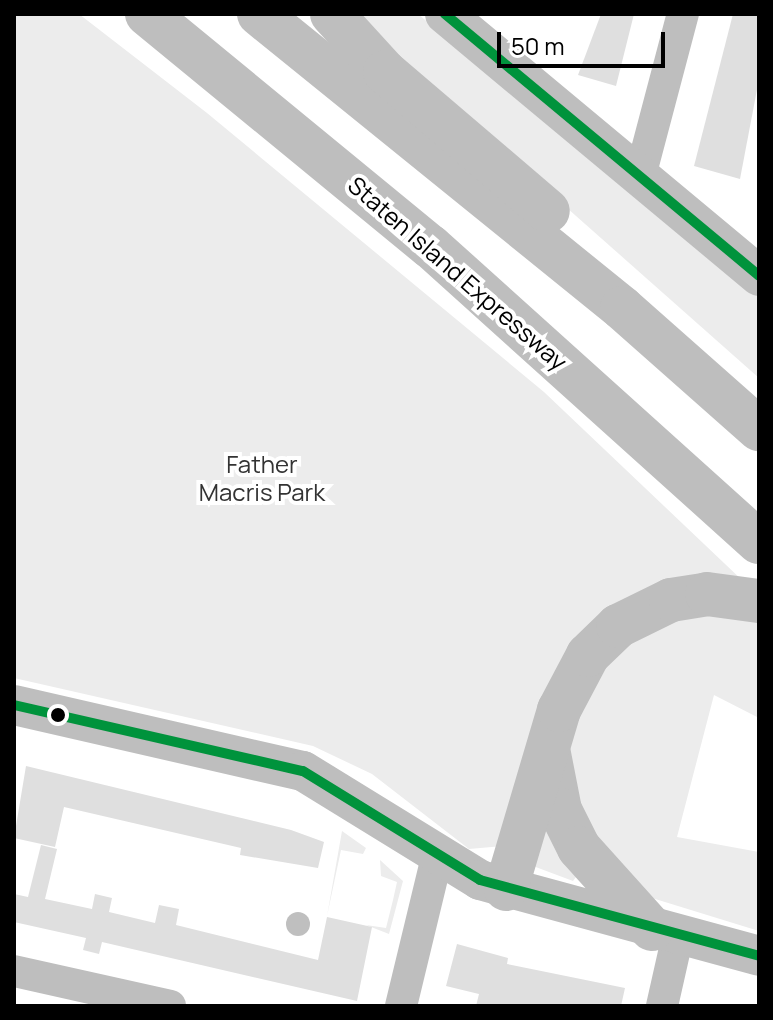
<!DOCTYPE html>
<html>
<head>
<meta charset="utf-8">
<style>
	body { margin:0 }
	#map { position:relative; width:773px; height:1020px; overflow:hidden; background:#fff; font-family:Manrope,sans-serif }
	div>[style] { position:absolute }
	.green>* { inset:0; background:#ececec }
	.water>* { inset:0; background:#bfbfbf }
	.round { border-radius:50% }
	.building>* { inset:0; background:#dfdfdf }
	.minor>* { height:32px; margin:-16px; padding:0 16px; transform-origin:16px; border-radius:16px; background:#bebebe }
	.major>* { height:40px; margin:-20px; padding:0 20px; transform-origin:20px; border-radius:20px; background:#bebebe }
	.highway>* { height:44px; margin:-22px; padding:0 22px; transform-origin:22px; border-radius:22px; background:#bebebe }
	.bus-1>* { height:10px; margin:-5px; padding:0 5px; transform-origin:5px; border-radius:5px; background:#00933c }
	.dots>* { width:22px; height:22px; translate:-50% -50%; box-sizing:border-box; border:4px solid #fff; border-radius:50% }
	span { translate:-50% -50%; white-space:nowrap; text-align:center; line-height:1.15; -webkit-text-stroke:8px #fff; paint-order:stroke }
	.street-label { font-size:24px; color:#000 }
	.park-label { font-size:24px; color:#333 }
	.frame { position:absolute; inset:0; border:16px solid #000; pointer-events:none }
	.scale { position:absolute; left:497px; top:32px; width:168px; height:36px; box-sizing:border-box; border:4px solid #000; border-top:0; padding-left:10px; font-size:24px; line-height:28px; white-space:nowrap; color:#000; -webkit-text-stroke:6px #fff; paint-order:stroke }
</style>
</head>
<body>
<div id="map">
	<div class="green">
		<div style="clip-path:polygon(14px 14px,79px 14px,207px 113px,544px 392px,744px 582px,631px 606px,503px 846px,469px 849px,372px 774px,313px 746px,14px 678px)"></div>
		<div style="clip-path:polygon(348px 14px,418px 14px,759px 298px,759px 378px)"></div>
		<div style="clip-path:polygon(759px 613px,759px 718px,714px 695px,677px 837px,759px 852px,759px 931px,639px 894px,591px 848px,565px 751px,600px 663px,664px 618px)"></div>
		<div style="clip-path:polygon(544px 803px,579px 873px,573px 881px,533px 866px)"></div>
		<div style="clip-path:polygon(342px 831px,366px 848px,363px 854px,341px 850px,327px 916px)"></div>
		<div style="clip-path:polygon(380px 860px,403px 881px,389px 934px,366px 925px,386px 928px,393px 900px,397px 882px,381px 876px)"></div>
	</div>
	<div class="water">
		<div class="round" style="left:286px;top:912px;width:24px;height:24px"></div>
	</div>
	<div class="building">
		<div style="clip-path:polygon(601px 14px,634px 14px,616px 86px,578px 75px)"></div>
		<div style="clip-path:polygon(733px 14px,759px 14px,759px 79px,740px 179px,694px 166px)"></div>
		<div style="clip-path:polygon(26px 766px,291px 830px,324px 842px,318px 868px,240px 855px,241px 848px,64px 807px,55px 847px,14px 838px)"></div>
		<div style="clip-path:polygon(41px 845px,57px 849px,45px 899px,92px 909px,95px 894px,112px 898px,109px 912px,155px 923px,159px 905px,179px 909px,176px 925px,318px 960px,327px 917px,372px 927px,357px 1001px,102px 942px,99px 954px,83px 950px,86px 938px,14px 922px,14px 894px,28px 897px)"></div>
		<div style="clip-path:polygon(457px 944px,508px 958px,507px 964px,625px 988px,621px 1006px,476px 1006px,479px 994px,446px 986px)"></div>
	</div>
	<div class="minor">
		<div style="left:639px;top:180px;width:172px;rotate:-75.2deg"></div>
		<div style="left:14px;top:971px;width:160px;rotate:12.6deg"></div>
		<div style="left:401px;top:1006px;width:153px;rotate:-76.4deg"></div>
		<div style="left:662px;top:1006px;width:73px;rotate:-77.3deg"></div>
	</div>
	<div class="major">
		<div style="left:445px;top:14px;width:409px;rotate:39.8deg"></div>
		<div style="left:14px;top:705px;width:296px;rotate:12.9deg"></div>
		<div style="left:303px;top:771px;width:208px;rotate:31.6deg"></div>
		<div style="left:480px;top:880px;width:289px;rotate:15.2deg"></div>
	</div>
	<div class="highway">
		<div style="left:147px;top:14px;width:367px;rotate:39.4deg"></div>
		<div style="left:431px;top:247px;width:441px;rotate:42deg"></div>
		<div style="left:259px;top:14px;width:467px;rotate:39deg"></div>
		<div style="left:622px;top:308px;width:183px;rotate:41.5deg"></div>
		<div style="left:332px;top:14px;width:79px;rotate:47.6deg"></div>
		<div style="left:385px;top:72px;width:214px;rotate:40.5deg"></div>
		<div style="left:549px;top:754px;width:57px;rotate:78.9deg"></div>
		<div style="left:560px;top:810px;width:42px;rotate:63.4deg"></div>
		<div style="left:579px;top:848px;width:109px;rotate:48deg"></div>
		<div style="left:506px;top:889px;width:187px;rotate:-73.5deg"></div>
		<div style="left:559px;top:710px;width:62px;rotate:-62.2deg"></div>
		<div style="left:588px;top:655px;width:42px;rotate:-44deg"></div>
		<div style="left:618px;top:626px;width:59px;rotate:-26.1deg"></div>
		<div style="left:671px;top:600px;width:36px;rotate:-9deg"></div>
		<div style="left:707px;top:594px;width:52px;rotate:7.7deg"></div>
	</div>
	<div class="bus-1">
		<div style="left:445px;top:14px;width:409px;rotate:39.8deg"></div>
		<div style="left:14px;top:705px;width:296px;rotate:12.9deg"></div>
		<div style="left:303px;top:771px;width:208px;rotate:31.6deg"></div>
		<div style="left:480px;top:880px;width:289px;rotate:15.2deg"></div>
	</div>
	<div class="dots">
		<div style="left:58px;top:715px;background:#000"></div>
	</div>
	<div class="street-label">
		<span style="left:458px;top:273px;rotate:41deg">Staten Island Expressway</span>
	</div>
	<div class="park-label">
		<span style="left:262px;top:478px">Father<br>Macris Park</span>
	</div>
	<div class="frame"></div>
	<div class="scale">50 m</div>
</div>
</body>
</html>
